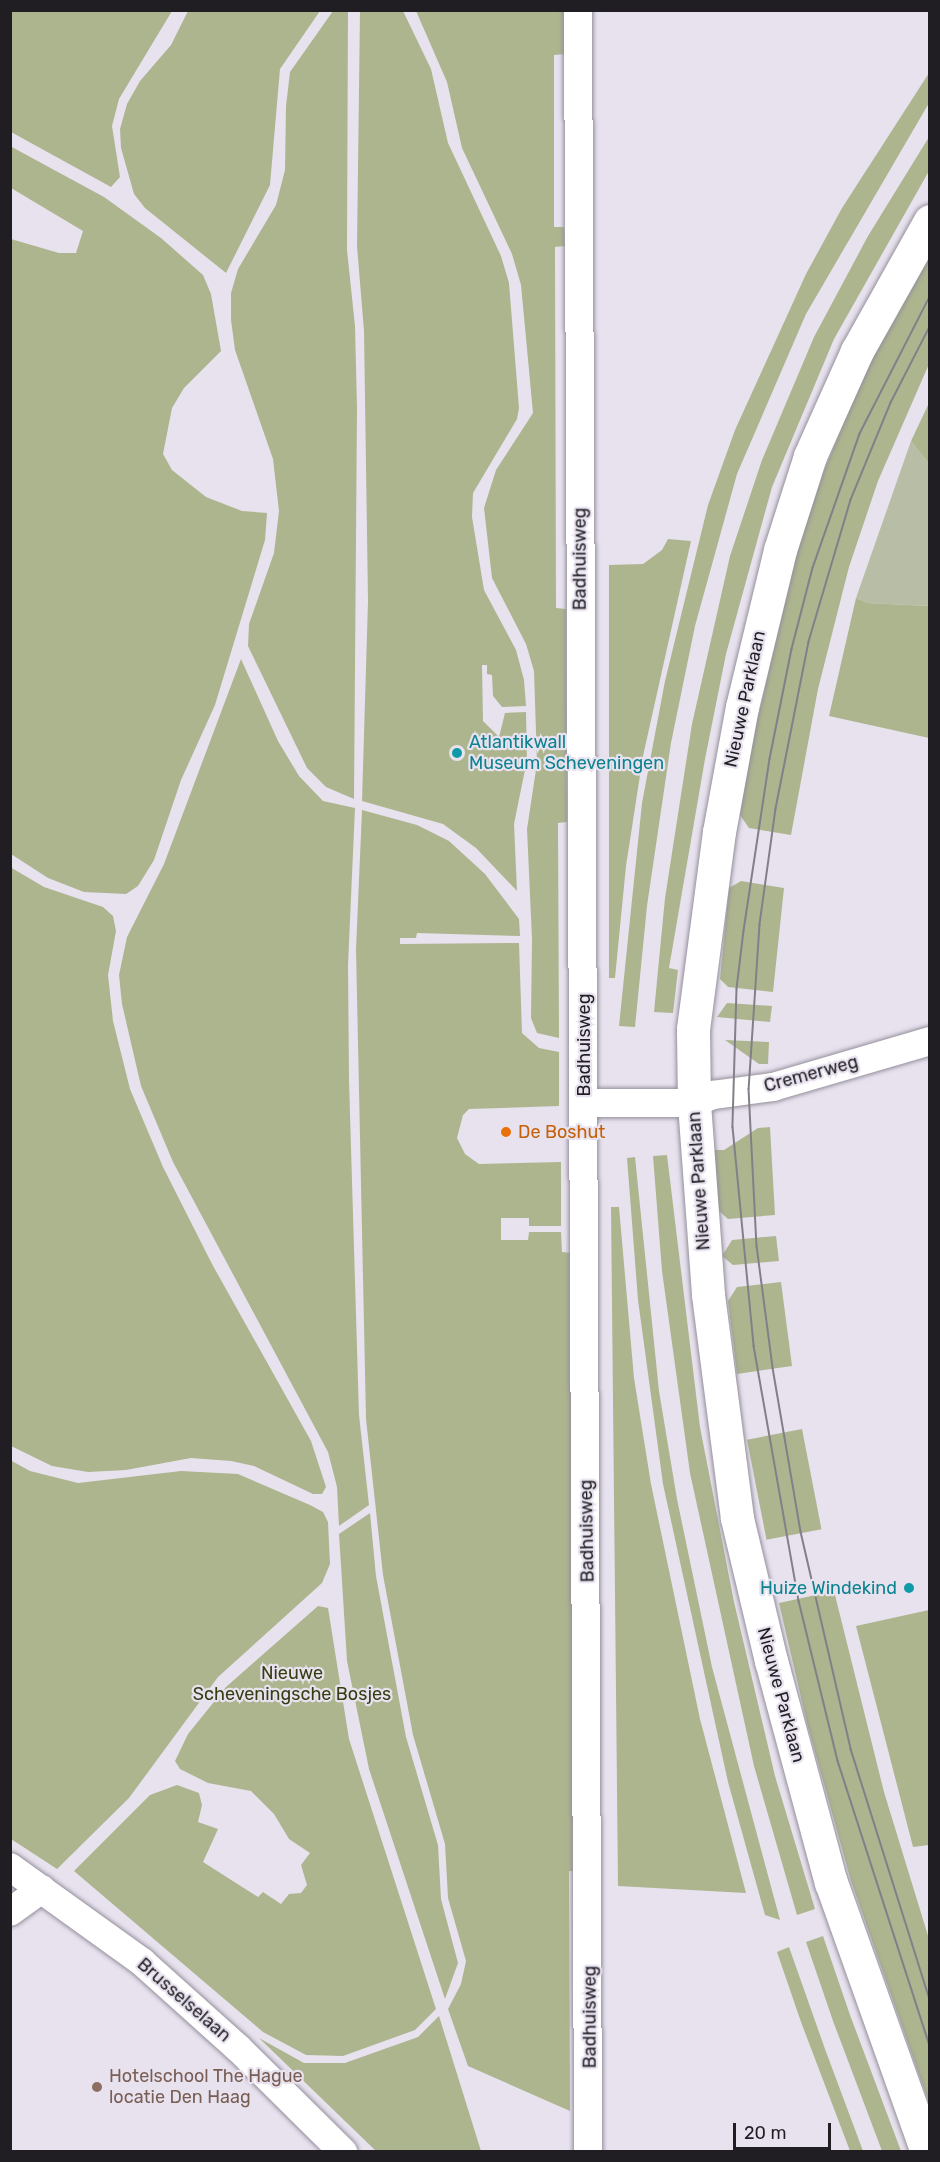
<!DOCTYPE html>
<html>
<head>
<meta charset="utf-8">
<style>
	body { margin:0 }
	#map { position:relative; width:940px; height:2162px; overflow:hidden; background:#e8e2ef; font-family:Rubik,sans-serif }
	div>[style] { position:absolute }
	.green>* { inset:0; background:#b8bda6 }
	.forest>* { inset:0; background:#adb58f; transform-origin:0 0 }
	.roads { filter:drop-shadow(0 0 2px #948f9b) drop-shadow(0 0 2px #948f9b) }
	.minor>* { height:28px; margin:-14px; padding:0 14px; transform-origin:14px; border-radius:14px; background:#fff }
	.secondary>* { height:33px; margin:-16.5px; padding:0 16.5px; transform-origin:16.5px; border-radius:16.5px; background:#fff }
	.tram>* { height:1.5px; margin:-0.75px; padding:0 0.75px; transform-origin:0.75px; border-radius:0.75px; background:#837f88 }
	.dots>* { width:16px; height:16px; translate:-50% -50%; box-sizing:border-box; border:3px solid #e8e2ef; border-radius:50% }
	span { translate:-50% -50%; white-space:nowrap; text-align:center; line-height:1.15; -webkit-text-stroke:4.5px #e8e2ef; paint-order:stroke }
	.street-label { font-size:18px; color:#201e23 }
	.culture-label { font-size:18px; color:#0d838f }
	.left { translate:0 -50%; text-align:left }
	.right { translate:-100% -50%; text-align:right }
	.food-label { font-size:18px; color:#c56008 }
	.park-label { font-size:18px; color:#363d10 }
	.education-label { font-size:18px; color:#785e54 }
	.frame { position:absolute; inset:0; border:12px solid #201e23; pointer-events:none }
	.scale { position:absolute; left:733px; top:2123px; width:98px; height:27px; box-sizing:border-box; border:3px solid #201e23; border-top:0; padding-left:8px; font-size:18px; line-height:21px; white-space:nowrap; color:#201e23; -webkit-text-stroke:4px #e8e2ef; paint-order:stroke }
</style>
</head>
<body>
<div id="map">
	<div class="green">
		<div style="clip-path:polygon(911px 441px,929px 464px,929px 606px,868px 603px,856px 598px)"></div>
	</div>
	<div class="forest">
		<div style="clip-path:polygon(11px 11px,172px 11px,119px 99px,112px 126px,120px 177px,111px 187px,11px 132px)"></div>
		<div style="clip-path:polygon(188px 11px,320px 11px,280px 69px,270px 185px,226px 273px,145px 208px,134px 194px,121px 148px,120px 129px,127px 104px,140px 81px,171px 45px)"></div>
		<div style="clip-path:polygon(333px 11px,348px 11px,347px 250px,355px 326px,357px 408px,354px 799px,326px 787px,307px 768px,248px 646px,249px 624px,274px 553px,279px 511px,273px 459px,235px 350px,231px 320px,231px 293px,238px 269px,276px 205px,285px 170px,286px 106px,290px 72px)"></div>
		<div style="clip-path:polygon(360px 11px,403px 11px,431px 69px,448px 143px,501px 256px,509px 283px,519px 408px,517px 419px,473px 493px,472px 517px,484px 590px,516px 650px,524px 680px,526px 706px,502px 707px,493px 696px,492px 675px,487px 674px,487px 665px,482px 665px,483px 721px,499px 737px,505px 713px,526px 712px,527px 760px,514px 824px,517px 891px,476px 848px,443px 824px,362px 801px,368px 601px,364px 331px,357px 246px)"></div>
		<div style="clip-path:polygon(416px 11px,564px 11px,565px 54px,554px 55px,554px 227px,564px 227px,565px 246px,555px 247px,556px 608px,566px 609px,567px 822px,558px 823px,559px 1038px,537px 1033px,531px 1018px,532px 939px,527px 829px,537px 763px,534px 671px,526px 644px,492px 578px,484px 508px,496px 470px,533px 413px,521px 285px,512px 254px,462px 148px,447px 82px)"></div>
		<div style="clip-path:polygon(929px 73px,929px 103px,806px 314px,737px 474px,695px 626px,671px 743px,647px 906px,635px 1027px,619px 1026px,642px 803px,665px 681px,708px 505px,735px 430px,806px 274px,842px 208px)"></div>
		<div style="clip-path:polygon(929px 137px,929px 171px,834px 339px,772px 487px,726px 654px,705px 759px,669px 968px,678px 970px,673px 1013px,654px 1012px,665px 898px,692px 724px,730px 556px,762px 460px,814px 337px,868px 236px)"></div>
		<div style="clip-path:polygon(10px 146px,104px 197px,161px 238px,203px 275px,211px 294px,221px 351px,184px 388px,172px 408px,163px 454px,172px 470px,206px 497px,242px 511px,267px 513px,265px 540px,215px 705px,181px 780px,154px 860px,138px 886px,126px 894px,84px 892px,48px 878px,11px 854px,11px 239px,59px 253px,76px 253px,83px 231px,11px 188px)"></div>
		<div style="clip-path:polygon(929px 251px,929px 364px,878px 481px,849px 567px,818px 689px,791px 835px,749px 828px,740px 815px,750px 751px,796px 556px,823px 473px,866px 369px)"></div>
		<div style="clip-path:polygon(929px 403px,929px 464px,911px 441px)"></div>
		<div style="clip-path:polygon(668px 539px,691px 541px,643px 756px,626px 866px,615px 978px,609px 978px,609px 565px,643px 564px,662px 550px)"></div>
		<div style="clip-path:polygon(856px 598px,868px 603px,929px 606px,929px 738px,829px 716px)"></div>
		<div style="clip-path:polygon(241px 659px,278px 741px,299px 776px,323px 801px,355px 808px,348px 965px,349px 1080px,359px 1415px,369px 1505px,339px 1526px,337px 1487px,328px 1452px,173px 1162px,141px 1086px,122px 1004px,119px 975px,127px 937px,164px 864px)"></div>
		<div style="clip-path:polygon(362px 810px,417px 825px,449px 841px,485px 874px,519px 919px,520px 936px,417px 933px,416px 938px,400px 938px,400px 944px,519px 943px,522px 1033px,539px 1048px,559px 1052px,559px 1106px,469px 1109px,463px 1115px,457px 1138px,465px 1154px,479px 1164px,561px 1162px,561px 1226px,529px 1226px,529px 1218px,501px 1218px,501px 1240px,528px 1240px,529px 1232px,561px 1232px,562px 1252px,571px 1253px,575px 1871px,569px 1871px,570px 2111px,468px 2066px,448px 2009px,461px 1984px,466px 1961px,448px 1898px,445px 1844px,413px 1735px,383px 1575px,366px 1419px,356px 949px)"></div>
		<div style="clip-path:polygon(10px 867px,44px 887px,103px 907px,113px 916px,116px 931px,108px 975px,113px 1021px,130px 1089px,163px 1167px,212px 1264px,311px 1441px,326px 1487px,322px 1494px,313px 1494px,254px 1466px,231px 1461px,191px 1458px,126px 1470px,88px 1472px,52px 1466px,11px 1446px)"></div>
		<div style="clip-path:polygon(741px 881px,784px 888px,773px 992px,728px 987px,720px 979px,729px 888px)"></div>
		<div style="clip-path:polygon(727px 1003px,772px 1006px,770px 1022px,717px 1017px)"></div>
		<div style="clip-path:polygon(725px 1040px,769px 1042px,768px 1064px,759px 1064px)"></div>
		<div style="clip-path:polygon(770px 1127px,775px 1215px,728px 1219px,718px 1210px,714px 1150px,724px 1150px,758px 1128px)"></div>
		<div style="clip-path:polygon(667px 1155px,700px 1427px,734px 1602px,775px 1776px,815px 1909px,797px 1915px,754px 1766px,690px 1473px,662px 1271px,653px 1156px)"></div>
		<div style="clip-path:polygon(635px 1157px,659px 1391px,677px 1499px,712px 1667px,780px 1920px,765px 1915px,728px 1782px,663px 1484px,638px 1300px,627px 1158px)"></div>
		<div style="clip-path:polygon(611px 1207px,619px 1207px,634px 1378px,651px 1484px,700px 1719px,746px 1893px,618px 1886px)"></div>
		<div style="clip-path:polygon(776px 1236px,779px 1261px,733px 1265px,722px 1256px,732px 1240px)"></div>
		<div style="clip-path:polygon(781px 1282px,792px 1366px,737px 1374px,728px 1301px,737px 1287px)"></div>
		<div style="left:802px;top:1429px;width:102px;height:56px;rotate:79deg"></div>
		<div style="clip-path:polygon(10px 1460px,30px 1471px,78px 1483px,181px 1471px,238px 1474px,310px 1505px,323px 1512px,328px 1522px,330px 1564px,322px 1583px,218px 1677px,129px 1798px,57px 1869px,11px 1839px)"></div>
		<div style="clip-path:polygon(370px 1513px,376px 1576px,406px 1737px,438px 1845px,441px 1899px,458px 1963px,445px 1999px,369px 1769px,347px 1661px,339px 1534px)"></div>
		<div style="clip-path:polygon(834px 1591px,884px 1792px,929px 1939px,929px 2103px,851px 1881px,807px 1723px,779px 1603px)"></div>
		<div style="clip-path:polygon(318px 1606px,328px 1608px,349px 1739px,436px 2009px,415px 2030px,343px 2056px,306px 2055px,263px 2032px,74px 1871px,150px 1795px,177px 1785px,199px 1793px,202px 1805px,198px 1822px,218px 1829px,203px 1862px,258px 1897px,263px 1892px,281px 1904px,289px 1894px,301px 1893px,307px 1885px,301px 1865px,310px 1853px,289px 1839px,274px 1814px,251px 1791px,208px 1783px,180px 1769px,175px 1761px,188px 1734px,226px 1687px)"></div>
		<div style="clip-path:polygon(929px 1610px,929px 1845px,913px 1847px,856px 1626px)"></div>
		<div style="clip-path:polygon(823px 1936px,850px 2015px,901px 2151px,882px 2151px,833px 2021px,806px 1942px)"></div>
		<div style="clip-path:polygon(789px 1947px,825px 2049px,863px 2151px,850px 2151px,801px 2022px,777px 1952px)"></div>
		<div style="clip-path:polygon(439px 2016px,481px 2151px,376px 2151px,259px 2038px,304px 2063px,345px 2063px,418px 2037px)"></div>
	</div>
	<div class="roads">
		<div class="minor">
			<div style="left:578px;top:10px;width:2142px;rotate:89.73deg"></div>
			<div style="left:584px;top:1103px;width:110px"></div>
			<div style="left:694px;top:1103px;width:21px;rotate:-23deg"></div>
			<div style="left:713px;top:1095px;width:61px;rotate:-7.6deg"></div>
			<div style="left:773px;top:1087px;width:164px;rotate:-16.3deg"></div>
			<div style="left:10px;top:1867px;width:163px;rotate:35.7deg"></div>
			<div style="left:142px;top:1962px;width:129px;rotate:41.9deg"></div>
			<div style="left:238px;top:2048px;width:148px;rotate:44.7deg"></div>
			<div style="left:10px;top:1912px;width:39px;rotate:-36deg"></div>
		</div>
		<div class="secondary">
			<div style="left:927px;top:2152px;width:286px;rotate:-109.6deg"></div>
			<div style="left:831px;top:1883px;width:230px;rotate:-105.1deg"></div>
			<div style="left:771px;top:1661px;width:147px;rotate:-103.4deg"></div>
			<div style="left:737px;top:1518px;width:226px;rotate:-97.4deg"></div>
			<div style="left:708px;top:1294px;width:192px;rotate:-94.2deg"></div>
			<div style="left:694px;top:1103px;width:74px;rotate:-90.8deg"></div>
			<div style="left:693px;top:1029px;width:199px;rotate:-82.5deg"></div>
			<div style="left:719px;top:832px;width:127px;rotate:-79.6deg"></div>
			<div style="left:742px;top:707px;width:162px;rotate:-76.4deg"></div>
			<div style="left:780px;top:550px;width:99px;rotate:-72.3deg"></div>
			<div style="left:810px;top:456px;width:115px;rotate:-65.9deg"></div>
			<div style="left:857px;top:351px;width:149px;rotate:-60.7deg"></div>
		</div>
	</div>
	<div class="tram">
		<div style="left:930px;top:297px;width:154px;rotate:117.1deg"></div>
		<div style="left:860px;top:434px;width:142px;rotate:109.3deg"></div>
		<div style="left:813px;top:568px;width:84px;rotate:104.5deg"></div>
		<div style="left:792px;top:649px;width:112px;rotate:101.3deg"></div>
		<div style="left:770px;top:759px;width:174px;rotate:98.6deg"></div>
		<div style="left:744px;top:931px;width:58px;rotate:96.9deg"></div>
		<div style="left:737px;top:989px;width:138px;rotate:91.7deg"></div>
		<div style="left:733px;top:1127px;width:220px;rotate:84.5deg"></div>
		<div style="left:754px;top:1346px;width:259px;rotate:80deg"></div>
		<div style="left:799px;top:1601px;width:165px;rotate:76.3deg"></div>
		<div style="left:838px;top:1761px;width:299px;rotate:72.1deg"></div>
		<div style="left:930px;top:327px;width:85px;rotate:117.2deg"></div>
		<div style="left:891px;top:403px;width:105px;rotate:112.4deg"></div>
		<div style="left:851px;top:500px;width:148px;rotate:106.5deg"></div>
		<div style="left:809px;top:642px;width:170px;rotate:101.2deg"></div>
		<div style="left:776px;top:809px;width:117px;rotate:97.9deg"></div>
		<div style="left:760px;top:925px;width:164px;rotate:93.8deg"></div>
		<div style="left:749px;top:1089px;width:157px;rotate:87.1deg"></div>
		<div style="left:757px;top:1246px;width:123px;rotate:82.5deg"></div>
		<div style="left:773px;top:1368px;width:166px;rotate:80.3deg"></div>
		<div style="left:801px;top:1532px;width:223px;rotate:77deg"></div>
		<div style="left:851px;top:1749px;width:262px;rotate:72.5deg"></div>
	</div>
	<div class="dots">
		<div style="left:457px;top:753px;background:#0f9aa8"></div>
		<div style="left:506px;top:1132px;background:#e8710a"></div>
		<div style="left:909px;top:1588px;background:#0f9aa8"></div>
		<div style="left:97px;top:2087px;background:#8d6e63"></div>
	</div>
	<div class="street-label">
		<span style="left:580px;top:559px;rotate:-90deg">Badhuisweg</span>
		<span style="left:745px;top:699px;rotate:-78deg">Nieuwe Parklaan</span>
		<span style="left:584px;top:1045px;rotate:-90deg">Badhuisweg</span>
		<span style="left:811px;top:1074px;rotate:-15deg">Cremerweg</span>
		<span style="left:699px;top:1181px;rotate:-94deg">Nieuwe Parklaan</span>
		<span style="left:587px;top:1531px;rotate:-91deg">Badhuisweg</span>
		<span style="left:781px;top:1695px;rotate:75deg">Nieuwe Parklaan</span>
		<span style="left:184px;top:2000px;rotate:41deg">Brusselselaan</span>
		<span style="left:590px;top:2017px;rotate:-90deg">Badhuisweg</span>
	</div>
	<div class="culture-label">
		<span class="left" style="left:469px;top:753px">Atlantikwall<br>Museum Scheveningen</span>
		<span class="right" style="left:897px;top:1588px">Huize Windekind</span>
	</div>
	<div class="food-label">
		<span class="left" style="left:518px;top:1132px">De Boshut</span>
	</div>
	<div class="park-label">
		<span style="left:292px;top:1684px">Nieuwe<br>Scheveningsche Bosjes</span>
	</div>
	<div class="education-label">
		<span class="left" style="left:109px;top:2087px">Hotelschool The Hague<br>locatie Den Haag</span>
	</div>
	<div class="frame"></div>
	<div class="scale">20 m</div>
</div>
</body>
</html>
